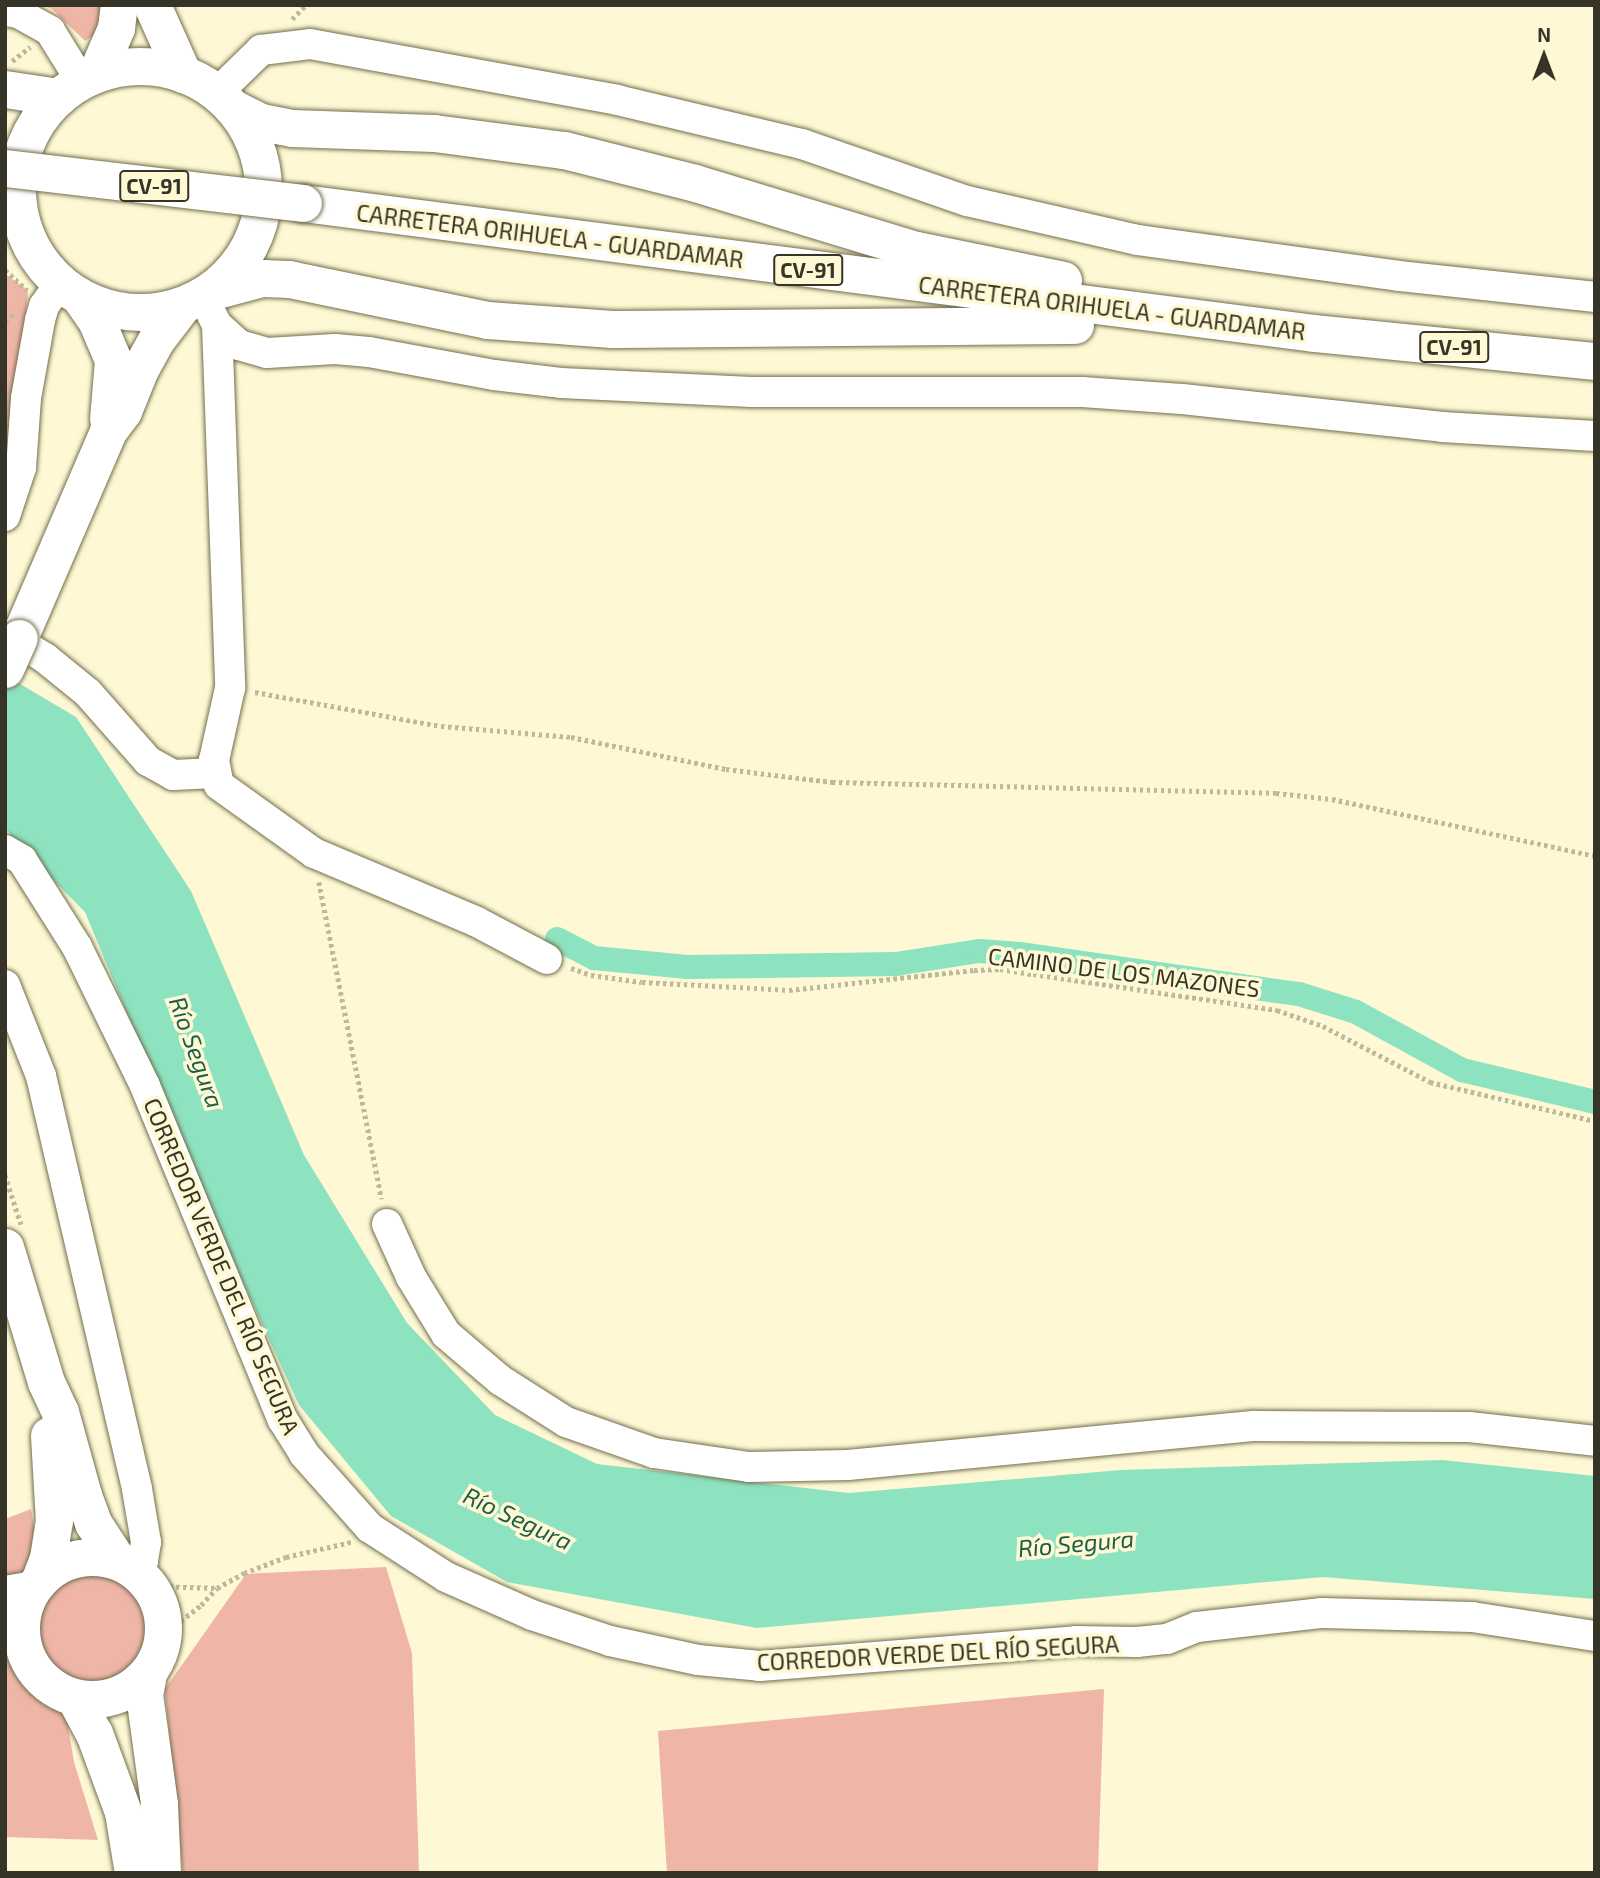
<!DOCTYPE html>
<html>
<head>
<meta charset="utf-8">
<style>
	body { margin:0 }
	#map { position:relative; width:1600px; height:1878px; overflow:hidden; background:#fef9d4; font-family:"Exo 2",sans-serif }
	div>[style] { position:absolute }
	.green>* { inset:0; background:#efb6a7 }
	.water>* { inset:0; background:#8de3c0 }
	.canal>* { height:24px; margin:-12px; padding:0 12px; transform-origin:12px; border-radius:12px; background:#8de3c0 }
	.path>* { height:4.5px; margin-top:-2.25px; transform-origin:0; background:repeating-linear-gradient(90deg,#bdb99c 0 3.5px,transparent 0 7px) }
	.roads { filter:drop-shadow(0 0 2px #726d4d) drop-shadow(0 0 2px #726d4d) }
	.minor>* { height:30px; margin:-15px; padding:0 15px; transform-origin:15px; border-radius:15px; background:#fff }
	.major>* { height:37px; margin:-18.5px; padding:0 18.5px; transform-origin:18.5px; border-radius:18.5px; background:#fff }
	.major>.ring { margin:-18.5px; padding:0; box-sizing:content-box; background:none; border:37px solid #fff; border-radius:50% }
	.bridges { filter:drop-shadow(0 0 2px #726d4d) drop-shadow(0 0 2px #726d4d) }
	.major-bridge>* { height:37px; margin:-18.5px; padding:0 18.5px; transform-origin:18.5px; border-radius:18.5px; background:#fff }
	span { translate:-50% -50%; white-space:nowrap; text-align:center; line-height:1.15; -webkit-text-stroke:7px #fef9d4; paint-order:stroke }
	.shield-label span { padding:2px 5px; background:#fef9d4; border:2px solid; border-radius:5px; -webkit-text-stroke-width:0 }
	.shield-label { font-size:21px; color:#363426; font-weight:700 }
	.street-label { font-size:23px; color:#363426 }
	.water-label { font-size:24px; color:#1d5f49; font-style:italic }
	.frame { position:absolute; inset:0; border:7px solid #363426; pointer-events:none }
	.north { position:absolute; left:1509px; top:21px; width:70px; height:70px; -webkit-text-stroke:5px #fef9d4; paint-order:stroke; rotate:0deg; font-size:19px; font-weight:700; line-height:28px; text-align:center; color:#363426 }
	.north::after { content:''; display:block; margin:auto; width:24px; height:32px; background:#363426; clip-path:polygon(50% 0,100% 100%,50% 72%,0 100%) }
</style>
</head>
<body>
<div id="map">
	<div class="green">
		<div style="clip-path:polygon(43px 5px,104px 5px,100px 31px,85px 41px,52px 9px)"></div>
		<div style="clip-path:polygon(5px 274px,28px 290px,20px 374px,5px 463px)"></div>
		<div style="clip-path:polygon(31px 1509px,46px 1597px,66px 1578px,91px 1572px,111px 1574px,120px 1578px,141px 1599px,149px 1620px,149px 1639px,137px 1663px,122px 1676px,95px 1685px,75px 1682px,59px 1672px,74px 1762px,98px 1840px,5px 1837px,5px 1519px)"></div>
		<div style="clip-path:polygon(386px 1567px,412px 1653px,419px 1873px,183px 1873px,165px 1689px,246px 1574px)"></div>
		<div style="clip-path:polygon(1104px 1689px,1098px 1873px,667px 1873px,658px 1731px)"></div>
	</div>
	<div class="water">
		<div style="clip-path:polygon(5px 675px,76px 717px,191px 891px,304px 1155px,407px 1323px,495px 1415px,597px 1464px,849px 1493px,1121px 1470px,1442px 1460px,1595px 1476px,1595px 1599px,1323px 1577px,757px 1628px,507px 1582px,391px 1516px,299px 1405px,193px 1172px,85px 912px,25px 852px,5px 828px)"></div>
	</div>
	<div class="canal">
		<div style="left:557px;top:939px;width:42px;rotate:27.2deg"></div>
		<div style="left:594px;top:958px;width:94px;rotate:5.5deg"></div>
		<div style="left:688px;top:967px;width:208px;rotate:-0.8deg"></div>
		<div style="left:896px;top:964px;width:84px;rotate:-8.9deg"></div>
		<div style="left:979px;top:951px;width:41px;rotate:4.2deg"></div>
		<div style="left:1020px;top:954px;width:282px;rotate:8.2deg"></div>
		<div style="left:1299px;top:994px;width:60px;rotate:17.5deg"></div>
		<div style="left:1356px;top:1012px;width:121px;rotate:28.7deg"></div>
		<div style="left:1462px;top:1070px;width:137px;rotate:13.5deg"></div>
	</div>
	<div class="path">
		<div style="left:292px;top:19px;width:20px;rotate:-45deg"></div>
		<div style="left:12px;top:61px;width:23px;rotate:-38deg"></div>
		<div style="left:5px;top:270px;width:30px;rotate:42deg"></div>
		<div style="left:5px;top:321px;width:14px;rotate:-36deg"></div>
		<div style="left:255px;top:692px;width:189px;rotate:10.4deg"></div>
		<div style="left:441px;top:726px;width:130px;rotate:4.8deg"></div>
		<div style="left:571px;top:737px;width:158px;rotate:11.7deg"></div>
		<div style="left:726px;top:769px;width:107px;rotate:7deg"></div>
		<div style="left:832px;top:782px;width:444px;rotate:1.4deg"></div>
		<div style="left:1276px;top:793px;width:56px;rotate:6.1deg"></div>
		<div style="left:1332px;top:799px;width:269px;rotate:12.2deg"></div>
		<div style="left:319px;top:882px;width:323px;rotate:78.8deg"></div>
		<div style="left:571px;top:968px;width:21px;rotate:19deg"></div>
		<div style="left:591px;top:975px;width:51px;rotate:7.8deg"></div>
		<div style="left:642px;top:982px;width:147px;rotate:3.1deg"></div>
		<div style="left:789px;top:990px;width:186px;rotate:-6.2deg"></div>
		<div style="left:974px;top:970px;width:26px;rotate:-2deg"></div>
		<div style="left:1000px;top:969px;width:33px;rotate:9deg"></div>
		<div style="left:1033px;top:974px;width:247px;rotate:8.4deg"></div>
		<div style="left:1277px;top:1010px;width:49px;rotate:19.2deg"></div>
		<div style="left:1323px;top:1026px;width:121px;rotate:27.6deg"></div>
		<div style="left:1430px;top:1082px;width:170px;rotate:13.3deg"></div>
		<div style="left:5px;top:1175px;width:52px;rotate:71.9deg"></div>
		<div style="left:155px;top:1586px;width:61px;rotate:1.9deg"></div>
		<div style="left:164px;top:1634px;width:47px;rotate:-38.1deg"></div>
		<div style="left:201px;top:1605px;width:23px;rotate:-47deg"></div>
		<div style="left:217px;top:1588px;width:31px;rotate:-29deg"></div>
		<div style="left:244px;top:1573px;width:45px;rotate:-20.9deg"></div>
		<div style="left:286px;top:1557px;width:67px;rotate:-13deg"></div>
	</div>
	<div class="roads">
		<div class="minor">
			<div style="left:5px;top:11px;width:13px;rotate:9deg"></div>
			<div style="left:18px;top:13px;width:37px;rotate:29deg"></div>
			<div style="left:50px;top:31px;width:59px;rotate:58.2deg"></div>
			<div style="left:217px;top:93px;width:62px;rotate:-44.3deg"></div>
			<div style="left:261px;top:50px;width:49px;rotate:-7deg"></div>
			<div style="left:310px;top:44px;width:312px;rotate:10.3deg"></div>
			<div style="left:617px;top:100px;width:190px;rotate:13.4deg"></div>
			<div style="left:802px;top:144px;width:175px;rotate:19.1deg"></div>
			<div style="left:967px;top:201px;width:174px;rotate:12.9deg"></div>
			<div style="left:1137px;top:240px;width:264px;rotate:7.8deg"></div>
			<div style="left:1399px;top:276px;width:197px;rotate:6.1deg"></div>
			<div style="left:212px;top:315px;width:11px;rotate:63deg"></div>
			<div style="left:217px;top:325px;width:363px;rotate:87.9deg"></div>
			<div style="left:230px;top:688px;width:74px;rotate:102.5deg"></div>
			<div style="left:214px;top:760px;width:25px;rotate:79deg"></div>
			<div style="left:219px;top:785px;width:117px;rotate:35.6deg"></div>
			<div style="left:314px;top:853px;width:177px;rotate:22.9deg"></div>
			<div style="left:477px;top:922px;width:79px;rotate:27.9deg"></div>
			<div style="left:217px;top:325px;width:30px;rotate:42deg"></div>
			<div style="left:239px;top:345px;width:29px;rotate:16deg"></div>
			<div style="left:267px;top:353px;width:68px;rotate:-3.4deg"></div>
			<div style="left:335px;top:349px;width:34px;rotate:5deg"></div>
			<div style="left:369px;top:352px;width:127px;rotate:10.4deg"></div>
			<div style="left:494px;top:375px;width:67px;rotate:6.8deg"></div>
			<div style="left:561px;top:383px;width:191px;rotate:2.7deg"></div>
			<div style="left:752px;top:392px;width:330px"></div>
			<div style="left:1082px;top:392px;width:100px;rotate:4deg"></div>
			<div style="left:1182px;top:399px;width:262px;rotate:6.1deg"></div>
			<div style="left:1442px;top:427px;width:153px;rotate:3.4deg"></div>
			<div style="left:5px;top:516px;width:51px;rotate:-71.6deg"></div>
			<div style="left:21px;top:468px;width:70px;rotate:-85.9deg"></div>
			<div style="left:26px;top:398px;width:79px;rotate:-79.8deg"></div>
			<div style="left:40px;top:320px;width:15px;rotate:-74deg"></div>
			<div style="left:44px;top:306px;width:28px;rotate:-55deg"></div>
			<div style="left:5px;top:634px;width:47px;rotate:31deg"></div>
			<div style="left:45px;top:658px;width:55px;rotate:39.1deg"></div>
			<div style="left:88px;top:693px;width:91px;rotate:48.6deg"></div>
			<div style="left:148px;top:761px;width:29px;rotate:29deg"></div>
			<div style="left:173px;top:775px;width:42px;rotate:-2.7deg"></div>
			<div style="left:5px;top:850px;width:20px;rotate:30deg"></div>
			<div style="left:22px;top:860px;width:103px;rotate:57.7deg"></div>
			<div style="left:77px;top:947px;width:155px;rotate:63.9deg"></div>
			<div style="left:145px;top:1086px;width:361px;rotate:67.6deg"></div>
			<div style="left:283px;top:1420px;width:40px;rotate:58deg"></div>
			<div style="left:304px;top:1454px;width:99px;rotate:48.3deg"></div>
			<div style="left:370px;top:1528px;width:90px;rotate:32.8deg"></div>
			<div style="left:446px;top:1577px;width:94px;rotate:23.8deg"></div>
			<div style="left:532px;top:1615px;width:82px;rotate:18.4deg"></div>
			<div style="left:610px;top:1641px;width:90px;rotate:12.2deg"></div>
			<div style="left:698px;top:1660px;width:62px;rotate:5.5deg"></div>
			<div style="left:760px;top:1666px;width:317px;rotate:-4.5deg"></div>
			<div style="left:1076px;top:1641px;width:61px;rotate:0.9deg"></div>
			<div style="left:1137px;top:1642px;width:30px;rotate:-6deg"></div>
			<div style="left:1167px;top:1639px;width:32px;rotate:-22deg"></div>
			<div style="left:1197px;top:1627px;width:126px;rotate:-6.4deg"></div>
			<div style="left:1322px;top:1613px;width:150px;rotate:1.5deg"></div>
			<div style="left:1472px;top:1617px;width:124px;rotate:8.8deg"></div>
			<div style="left:5px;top:985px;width:98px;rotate:68.4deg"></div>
			<div style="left:41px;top:1076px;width:424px;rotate:76.9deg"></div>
			<div style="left:137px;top:1489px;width:54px;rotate:80.4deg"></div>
			<div style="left:146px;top:1542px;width:19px;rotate:99deg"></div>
			<div style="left:143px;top:1561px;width:12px;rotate:125deg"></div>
			<div style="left:387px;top:1224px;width:58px;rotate:65.6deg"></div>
			<div style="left:411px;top:1277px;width:67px;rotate:58.4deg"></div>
			<div style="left:446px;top:1334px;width:71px;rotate:40.4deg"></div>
			<div style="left:500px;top:1380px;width:78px;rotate:32.5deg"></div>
			<div style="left:566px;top:1422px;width:93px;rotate:19.4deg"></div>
			<div style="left:654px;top:1453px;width:96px;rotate:8.4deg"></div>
			<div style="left:749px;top:1467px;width:99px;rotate:-1.2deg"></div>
			<div style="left:848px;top:1465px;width:409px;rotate:-5.5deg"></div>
			<div style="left:1255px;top:1426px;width:214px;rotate:0.3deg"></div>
			<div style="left:1469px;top:1427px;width:127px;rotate:6.3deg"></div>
			<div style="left:5px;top:1591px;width:29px;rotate:-10deg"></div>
			<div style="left:5px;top:1622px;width:28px;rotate:52deg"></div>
		</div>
		<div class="major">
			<div style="left:152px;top:5px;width:76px;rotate:65.8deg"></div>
			<div class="ring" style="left:17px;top:66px;width:209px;height:209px"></div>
			<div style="left:96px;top:74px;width:50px;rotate:-66.5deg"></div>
			<div style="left:116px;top:28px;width:23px;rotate:-83deg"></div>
			<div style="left:5px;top:89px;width:54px;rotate:8.6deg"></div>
			<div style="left:233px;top:108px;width:31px;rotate:27deg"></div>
			<div style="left:261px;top:122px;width:32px;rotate:11deg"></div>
			<div style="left:292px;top:128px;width:142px;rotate:2deg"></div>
			<div style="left:434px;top:133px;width:131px;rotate:7.5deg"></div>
			<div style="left:564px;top:150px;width:135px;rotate:14.1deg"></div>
			<div style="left:695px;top:183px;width:231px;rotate:16.9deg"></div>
			<div style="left:916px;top:250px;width:150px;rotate:11.5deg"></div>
			<div style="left:303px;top:203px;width:1019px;rotate:7.33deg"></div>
			<div style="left:1314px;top:333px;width:282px;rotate:5.7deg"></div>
			<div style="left:209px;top:292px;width:55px;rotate:-14.8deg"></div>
			<div style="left:262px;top:278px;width:27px;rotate:2deg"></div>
			<div style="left:289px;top:279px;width:202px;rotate:11.7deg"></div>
			<div style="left:487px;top:320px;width:125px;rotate:4.1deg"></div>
			<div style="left:612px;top:329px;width:463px;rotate:-0.5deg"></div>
			<div style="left:79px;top:296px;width:29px;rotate:55deg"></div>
			<div style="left:96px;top:320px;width:43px;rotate:67deg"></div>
			<div style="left:113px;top:360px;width:59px;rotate:94.8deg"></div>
			<div style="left:19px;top:638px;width:225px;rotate:-66.7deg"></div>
			<div style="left:108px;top:431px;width:25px;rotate:-53deg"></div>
			<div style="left:123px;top:411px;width:45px;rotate:-68deg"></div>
			<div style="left:140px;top:369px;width:33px;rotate:-61deg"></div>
			<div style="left:156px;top:340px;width:43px;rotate:-52.6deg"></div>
			<div style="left:5px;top:1247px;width:141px;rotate:73.1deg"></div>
			<div style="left:46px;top:1382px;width:33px;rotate:65deg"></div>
			<div style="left:60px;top:1412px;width:86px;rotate:74.5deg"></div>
			<div style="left:83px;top:1495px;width:30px;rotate:70deg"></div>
			<div style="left:93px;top:1523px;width:45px;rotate:56.7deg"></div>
			<div class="ring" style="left:21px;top:1557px;width:105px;height:105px"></div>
			<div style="left:40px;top:1579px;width:22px;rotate:-69deg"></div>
			<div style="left:48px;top:1558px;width:36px;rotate:-81deg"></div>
			<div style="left:54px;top:1522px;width:87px;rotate:-93.3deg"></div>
			<div style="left:148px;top:1674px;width:20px;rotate:101deg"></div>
			<div style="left:144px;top:1694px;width:111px;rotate:82.2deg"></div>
			<div style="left:159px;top:1804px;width:69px;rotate:87.5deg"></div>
			<div style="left:75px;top:1698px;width:40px;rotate:62deg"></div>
			<div style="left:94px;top:1733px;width:84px;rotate:69.8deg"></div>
			<div style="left:123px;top:1812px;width:62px;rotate:80.7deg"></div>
		</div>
	</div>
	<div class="bridges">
		<div class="major-bridge">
			<div style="left:5px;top:168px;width:300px;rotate:6.7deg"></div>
			<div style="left:5px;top:669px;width:34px;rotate:-66deg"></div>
		</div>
	</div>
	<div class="shield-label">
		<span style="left:154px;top:186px">CV-91</span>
		<span style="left:808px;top:270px">CV-91</span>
		<span style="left:1454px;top:347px">CV-91</span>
	</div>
	<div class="street-label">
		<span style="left:550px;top:236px;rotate:7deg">CARRETERA ORIHUELA - GUARDAMAR</span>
		<span style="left:1112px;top:308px;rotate:7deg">CARRETERA ORIHUELA - GUARDAMAR</span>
		<span style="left:1124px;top:972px;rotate:7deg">CAMINO DE LOS MAZONES</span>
		<span style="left:222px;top:1266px;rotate:67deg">CORREDOR VERDE DEL RÍO SEGURA</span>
		<span style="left:938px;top:1653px;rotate:-3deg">CORREDOR VERDE DEL RÍO SEGURA</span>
	</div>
	<div class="water-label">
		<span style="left:197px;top:1052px;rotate:70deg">Río Segura</span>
		<span style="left:518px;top:1518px;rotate:25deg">Río Segura</span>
		<span style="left:1076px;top:1543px;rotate:-5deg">Río Segura</span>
	</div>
	<div class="frame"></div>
	<div class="north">N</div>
</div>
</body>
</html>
